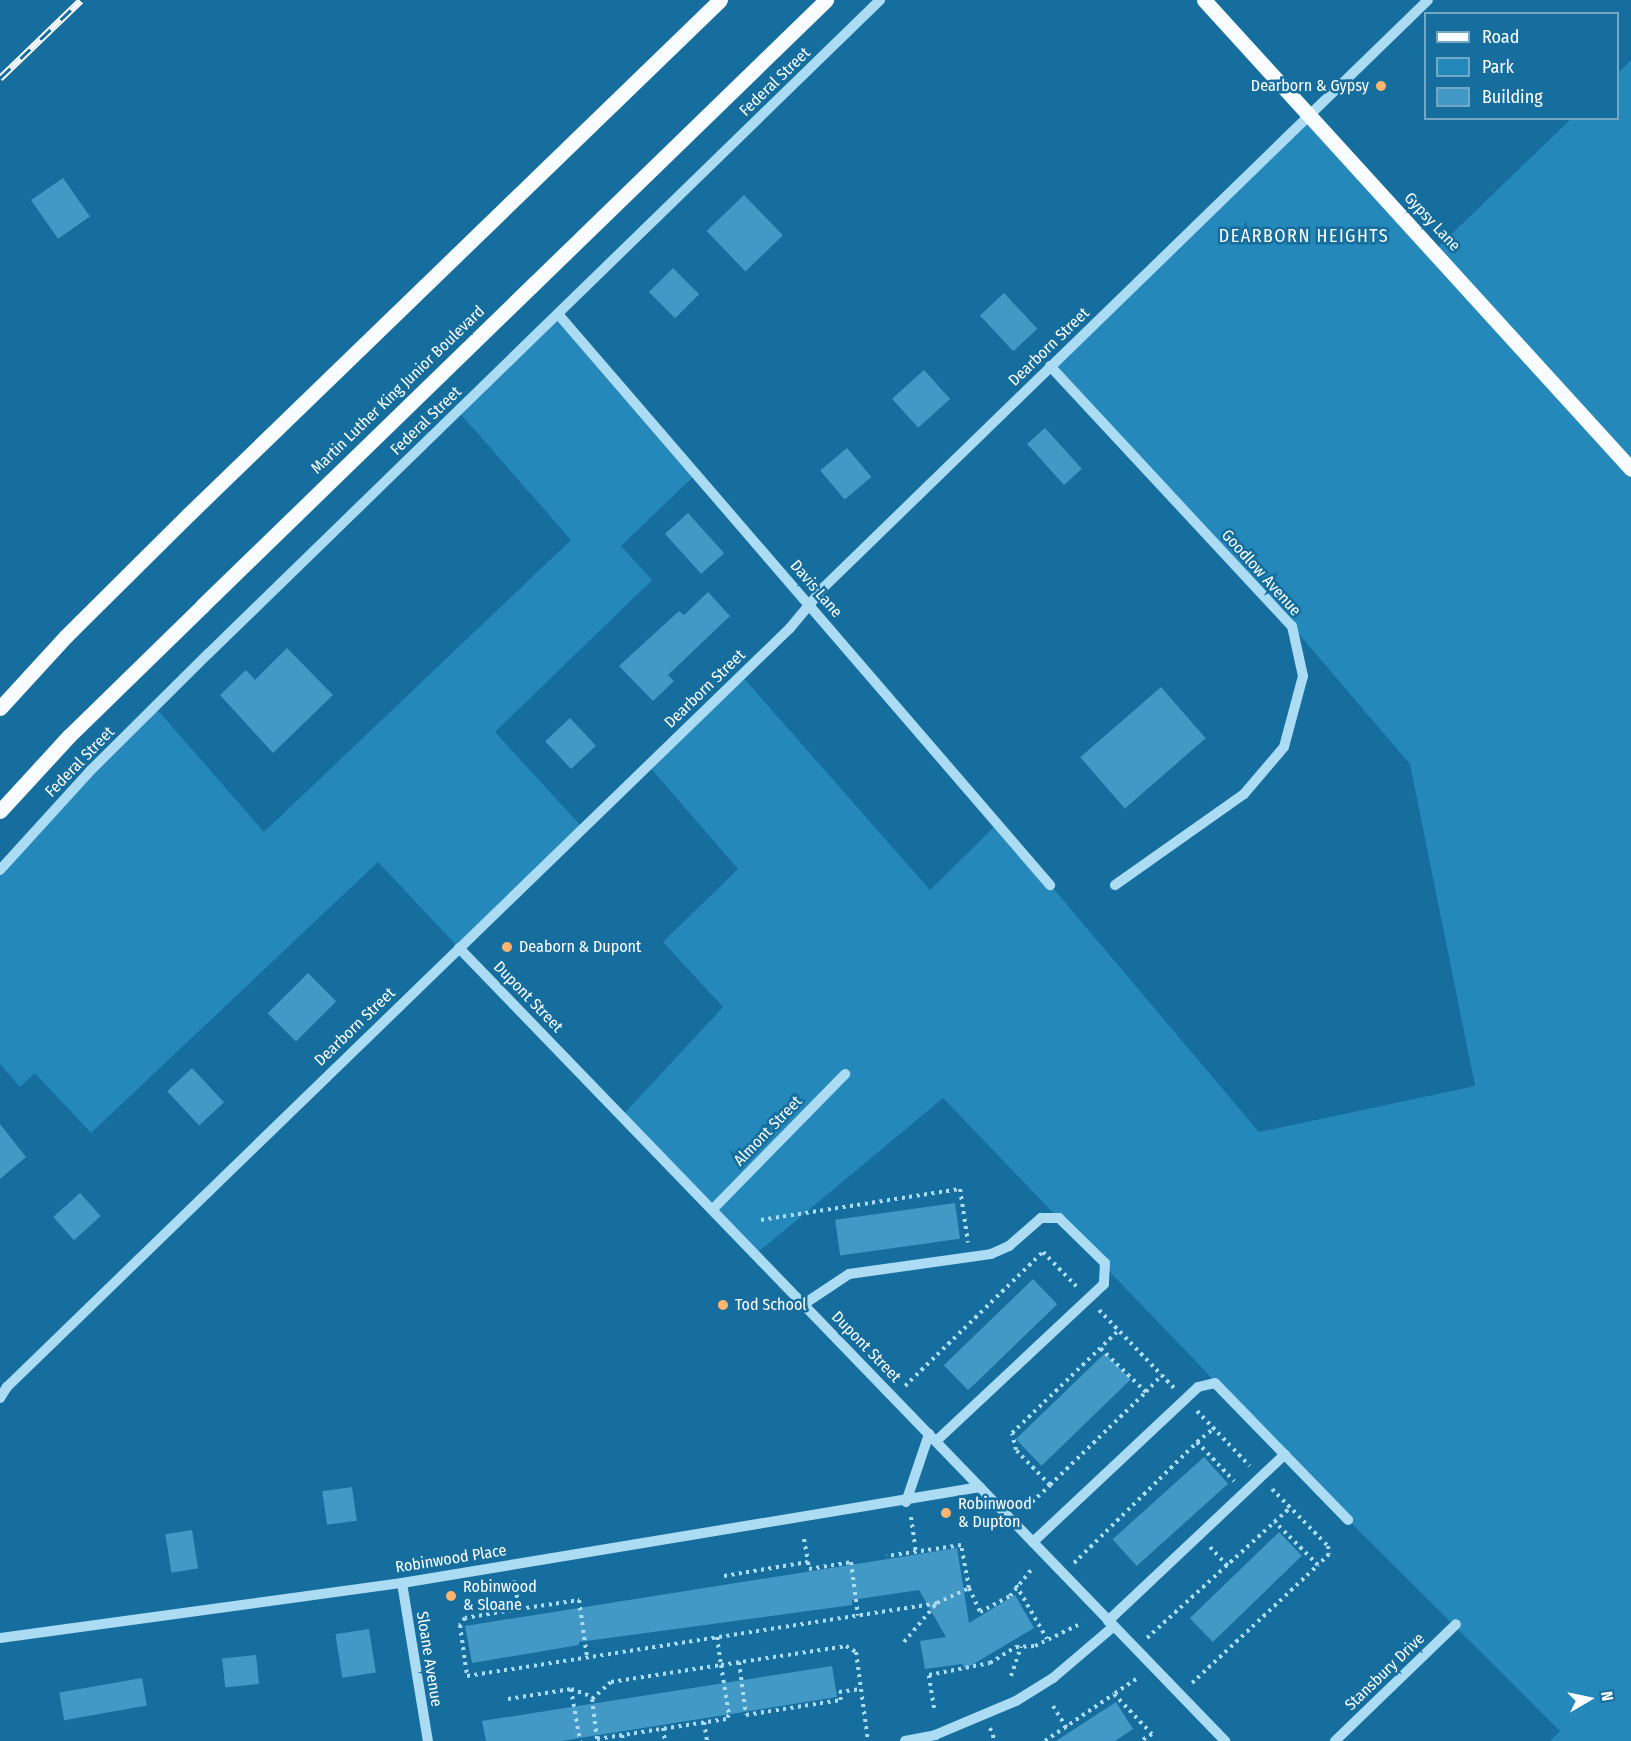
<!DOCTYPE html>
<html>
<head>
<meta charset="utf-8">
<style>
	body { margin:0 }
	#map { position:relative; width:1631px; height:1741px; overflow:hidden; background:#156e9d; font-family:"Fira Sans Condensed",sans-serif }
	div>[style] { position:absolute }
	.green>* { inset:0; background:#2488ba }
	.building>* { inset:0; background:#4299c5; transform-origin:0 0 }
	.path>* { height:4px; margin-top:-2px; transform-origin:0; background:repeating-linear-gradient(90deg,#abdcf3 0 3px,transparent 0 7.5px) }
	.minor>* { height:10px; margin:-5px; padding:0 5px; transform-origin:5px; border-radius:5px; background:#abdcf3 }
	.major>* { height:15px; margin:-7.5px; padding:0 7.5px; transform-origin:7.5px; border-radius:7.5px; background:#f8fcff }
	.rail>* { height:7px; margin-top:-3.5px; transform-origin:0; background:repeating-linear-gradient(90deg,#156e9d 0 14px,#fff 0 28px); box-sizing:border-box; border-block:2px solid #fff }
	.dots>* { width:16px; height:16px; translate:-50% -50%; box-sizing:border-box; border:3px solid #156e9d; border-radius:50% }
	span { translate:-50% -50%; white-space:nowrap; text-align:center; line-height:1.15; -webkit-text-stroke:5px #156e9d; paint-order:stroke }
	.street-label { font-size:16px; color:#fff }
	.poi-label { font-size:16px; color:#fff }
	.right { translate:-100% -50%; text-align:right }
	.left { translate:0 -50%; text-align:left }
	.neighbourhood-label { font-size:18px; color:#fff; letter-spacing:1.5px }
	.legend { position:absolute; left:1424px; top:12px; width:195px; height:108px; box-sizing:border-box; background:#156e9d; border:2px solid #73a8c4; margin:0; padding:8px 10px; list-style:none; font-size:18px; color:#fff }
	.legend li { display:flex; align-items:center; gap:12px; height:30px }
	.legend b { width:30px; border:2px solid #73a8c4 }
	.north { position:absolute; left:1559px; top:1669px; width:60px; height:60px; -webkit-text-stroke:4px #156e9d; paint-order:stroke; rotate:81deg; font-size:16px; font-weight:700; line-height:24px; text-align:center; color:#fff }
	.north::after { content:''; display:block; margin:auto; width:21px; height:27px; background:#fff; clip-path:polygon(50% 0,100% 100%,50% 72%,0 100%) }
</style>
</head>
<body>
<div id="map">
	<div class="green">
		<div style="clip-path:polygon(1631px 60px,1631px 1741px,1550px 1741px,1560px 1731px,1348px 1520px,943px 1098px,756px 1254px,622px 1116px,723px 1007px,663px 942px,738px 869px,648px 765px,741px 675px,930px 890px,998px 823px,1259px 1132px,1475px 1086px,1410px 764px,1292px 626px,1050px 366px,1310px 116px,1434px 251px,1571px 119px,1618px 118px,1618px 73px)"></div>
		<div style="clip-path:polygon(558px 314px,696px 474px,621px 546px,652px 580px,495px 732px,583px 828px,459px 948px,378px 862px,91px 1133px,35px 1073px,20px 1087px,0 1064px,0 870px,155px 707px,264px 832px,571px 540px,458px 411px)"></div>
	</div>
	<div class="building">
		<div style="left:63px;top:178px;width:47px;height:39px;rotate:55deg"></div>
		<div style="left:744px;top:195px;width:56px;height:52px;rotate:46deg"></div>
		<div style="left:673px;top:268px;width:37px;height:34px;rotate:45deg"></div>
		<div style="left:1004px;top:293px;width:49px;height:33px;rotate:47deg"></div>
		<div style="left:924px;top:370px;width:39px;height:43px;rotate:48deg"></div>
		<div style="left:1045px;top:428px;width:55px;height:24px;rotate:48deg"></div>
		<div style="left:847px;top:448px;width:38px;height:35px;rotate:50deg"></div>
		<div style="left:688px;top:513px;width:54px;height:31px;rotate:48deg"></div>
		<div style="clip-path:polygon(708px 592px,730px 616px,668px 675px,674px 681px,653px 701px,619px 666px,679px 611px,684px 615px)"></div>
		<div style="clip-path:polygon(287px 648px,333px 695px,273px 753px,220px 695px,246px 670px,255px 680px)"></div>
		<div style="left:1161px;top:687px;width:68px;height:107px;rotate:49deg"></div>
		<div style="left:570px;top:718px;width:38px;height:34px;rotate:47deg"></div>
		<div style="left:308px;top:973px;width:40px;height:57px;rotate:45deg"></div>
		<div style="left:192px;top:1068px;width:47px;height:34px;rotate:47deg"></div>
		<div style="clip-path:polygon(0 1124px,26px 1157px,0 1179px)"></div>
		<div style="left:80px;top:1193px;width:31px;height:36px;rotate:48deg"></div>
		<div style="left:955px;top:1203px;width:36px;height:121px;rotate:82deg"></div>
		<div style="left:1033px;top:1279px;width:35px;height:124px;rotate:46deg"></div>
		<div style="left:1105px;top:1353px;width:37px;height:124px;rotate:46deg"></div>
		<div style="left:1204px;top:1457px;width:36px;height:123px;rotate:48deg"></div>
		<div style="left:352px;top:1487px;width:34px;height:30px;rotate:82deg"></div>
		<div style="left:192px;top:1530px;width:39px;height:27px;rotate:81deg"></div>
		<div style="left:1279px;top:1532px;width:33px;height:124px;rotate:46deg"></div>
		<div style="clip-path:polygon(957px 1548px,969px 1623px,1015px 1595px,1034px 1628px,965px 1669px,962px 1664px,925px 1669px,920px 1641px,946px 1637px,919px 1590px,852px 1600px,852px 1605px,579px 1642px,579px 1645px,472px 1663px,465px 1626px)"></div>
		<div style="left:369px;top:1629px;width:44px;height:34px;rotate:81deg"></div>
		<div style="left:256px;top:1655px;width:29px;height:34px;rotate:84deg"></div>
		<div style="clip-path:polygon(832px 1666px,837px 1697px,561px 1741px,486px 1741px,482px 1721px)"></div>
		<div style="left:142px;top:1678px;width:28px;height:84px;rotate:80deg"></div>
		<div style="clip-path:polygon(1116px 1702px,1133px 1729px,1115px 1741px,1056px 1741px)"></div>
	</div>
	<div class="path">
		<div style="left:761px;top:1220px;width:201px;rotate:-8.9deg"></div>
		<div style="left:960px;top:1189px;width:54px;rotate:81.4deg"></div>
		<div style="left:1099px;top:1310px;width:110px;rotate:46.1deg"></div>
		<div style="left:905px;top:1386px;width:192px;rotate:-44.2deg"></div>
		<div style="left:1043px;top:1252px;width:49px;rotate:45.8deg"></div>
		<div style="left:1146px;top:1392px;width:23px;rotate:-47deg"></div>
		<div style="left:1197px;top:1411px;width:76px;rotate:46.1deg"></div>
		<div style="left:1197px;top:1442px;width:22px;rotate:-39deg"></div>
		<div style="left:1050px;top:1485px;width:134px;rotate:-44.1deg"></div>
		<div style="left:1146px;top:1392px;width:64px;rotate:-136.3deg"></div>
		<div style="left:1272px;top:1489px;width:80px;rotate:45.5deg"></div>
		<div style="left:1328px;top:1546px;width:8px;rotate:83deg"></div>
		<div style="left:1329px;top:1554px;width:16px;rotate:135deg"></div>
		<div style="left:1032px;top:1502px;width:25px;rotate:-43deg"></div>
		<div style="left:1050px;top:1485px;width:49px;rotate:-134.2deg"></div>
		<div style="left:1016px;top:1450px;width:17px;rotate:-103deg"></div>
		<div style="left:1012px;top:1433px;width:149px;rotate:-43.9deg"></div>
		<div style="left:1021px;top:1507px;width:11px;rotate:-45deg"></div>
		<div style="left:911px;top:1517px;width:35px;rotate:82deg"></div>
		<div style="left:804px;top:1539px;width:23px;rotate:80deg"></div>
		<div style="left:1210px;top:1547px;width:26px;rotate:47deg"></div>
		<div style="left:1074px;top:1563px;width:173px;rotate:-44.5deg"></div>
		<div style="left:1197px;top:1442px;width:54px;rotate:46.5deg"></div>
		<div style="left:724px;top:1576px;width:85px;rotate:-9.5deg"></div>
		<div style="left:808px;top:1562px;width:7px;rotate:82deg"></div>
		<div style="left:809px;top:1569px;width:43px;rotate:-9.5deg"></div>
		<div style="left:851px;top:1562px;width:54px;rotate:82.6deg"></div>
		<div style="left:514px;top:1580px;width:29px;rotate:80deg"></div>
		<div style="left:519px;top:1609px;width:55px;rotate:170.5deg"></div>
		<div style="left:465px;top:1618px;width:9px;rotate:126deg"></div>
		<div style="left:460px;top:1625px;width:51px;rotate:82.2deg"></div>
		<div style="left:467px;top:1676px;width:476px;rotate:-8.8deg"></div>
		<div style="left:937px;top:1603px;width:35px;rotate:-25deg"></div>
		<div style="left:969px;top:1588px;width:44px;rotate:-100.5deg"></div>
		<div style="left:961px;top:1545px;width:75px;rotate:171.5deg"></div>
		<div style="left:1016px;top:1585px;width:62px;rotate:60.1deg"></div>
		<div style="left:969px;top:1588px;width:26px;rotate:65deg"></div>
		<div style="left:980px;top:1612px;width:34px;rotate:-28deg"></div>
		<div style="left:1010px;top:1596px;width:33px;rotate:-51deg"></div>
		<div style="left:519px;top:1609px;width:61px;rotate:-8.5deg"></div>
		<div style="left:579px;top:1600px;width:58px;rotate:82deg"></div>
		<div style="left:717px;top:1637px;width:28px;rotate:82deg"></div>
		<div style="left:721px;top:1665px;width:126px;rotate:-8.6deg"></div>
		<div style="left:846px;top:1646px;width:12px;rotate:31deg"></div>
		<div style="left:856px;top:1652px;width:90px;rotate:82.3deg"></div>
		<div style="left:1147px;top:1638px;width:195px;rotate:-42.3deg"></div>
		<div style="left:904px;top:1642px;width:50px;rotate:-49.9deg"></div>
		<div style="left:739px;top:1662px;width:53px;rotate:82.5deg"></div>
		<div style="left:746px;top:1715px;width:96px;rotate:-9deg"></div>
		<div style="left:841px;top:1700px;width:8px;rotate:-104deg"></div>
		<div style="left:839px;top:1692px;width:22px;rotate:-8deg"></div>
		<div style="left:721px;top:1665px;width:51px;rotate:80.9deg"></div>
		<div style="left:729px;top:1715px;width:5px;rotate:127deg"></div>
		<div style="left:726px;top:1719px;width:131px;rotate:171.2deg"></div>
		<div style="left:597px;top:1739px;width:40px;rotate:-97.1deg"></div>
		<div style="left:592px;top:1699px;width:25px;rotate:-42deg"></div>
		<div style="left:611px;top:1682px;width:111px;rotate:-8.8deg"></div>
		<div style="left:1011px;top:1676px;width:31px;rotate:-71deg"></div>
		<div style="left:1136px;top:1679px;width:27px;rotate:146deg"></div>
		<div style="left:1114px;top:1694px;width:55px;rotate:46.5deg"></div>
		<div style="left:1152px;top:1734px;width:13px;rotate:148deg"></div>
		<div style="left:1192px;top:1683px;width:173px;rotate:-43.1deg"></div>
		<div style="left:1318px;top:1565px;width:61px;rotate:-135deg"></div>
		<div style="left:571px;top:1689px;width:23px;rotate:20deg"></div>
		<div style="left:508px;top:1699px;width:64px;rotate:-9deg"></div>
		<div style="left:571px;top:1689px;width:53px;rotate:80.2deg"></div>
		<div style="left:1053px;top:1706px;width:25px;rotate:58deg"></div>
		<div style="left:934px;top:1708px;width:33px;rotate:-99deg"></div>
		<div style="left:929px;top:1675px;width:62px;rotate:-11.1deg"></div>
		<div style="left:990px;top:1663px;width:31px;rotate:-32deg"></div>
		<div style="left:1016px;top:1647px;width:19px;rotate:-3deg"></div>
		<div style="left:1035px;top:1646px;width:52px;rotate:-26.1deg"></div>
		<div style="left:704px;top:1722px;width:19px;rotate:81deg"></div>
		<div style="left:663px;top:1728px;width:13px;rotate:81deg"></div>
		<div style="left:990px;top:1728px;width:14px;rotate:69deg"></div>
		<div style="left:622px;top:1735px;width:6px;rotate:81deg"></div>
		<div style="left:1045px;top:1741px;width:83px;rotate:-34.3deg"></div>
	</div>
	<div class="minor">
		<div style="left:558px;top:314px;width:754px;rotate:49.25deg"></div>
		<div style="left:1050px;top:366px;width:355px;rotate:47.1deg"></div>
		<div style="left:1292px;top:626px;width:51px;rotate:77.6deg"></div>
		<div style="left:1303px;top:676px;width:73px;rotate:105deg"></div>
		<div style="left:1284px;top:747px;width:62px;rotate:130.4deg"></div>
		<div style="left:1244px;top:794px;width:158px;rotate:144.8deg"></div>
		<div style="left:0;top:870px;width:134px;rotate:-47.7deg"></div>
		<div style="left:90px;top:771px;width:166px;rotate:-44.8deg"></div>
		<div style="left:208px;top:654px;width:938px;rotate:-44.22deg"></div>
		<div style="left:459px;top:948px;width:1103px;rotate:45.99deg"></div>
		<div style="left:713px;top:1209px;width:189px;rotate:-45.6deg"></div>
		<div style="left:804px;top:1304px;width:54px;rotate:-33.7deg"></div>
		<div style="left:849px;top:1274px;width:143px;rotate:-8deg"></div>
		<div style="left:991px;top:1254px;width:20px;rotate:-24deg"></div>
		<div style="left:1009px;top:1246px;width:43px;rotate:-41.2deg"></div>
		<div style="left:1041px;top:1218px;width:18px"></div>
		<div style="left:1059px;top:1218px;width:64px;rotate:44.4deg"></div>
		<div style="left:1105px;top:1263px;width:21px;rotate:93deg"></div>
		<div style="left:1104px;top:1284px;width:230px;rotate:136.9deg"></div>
		<div style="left:0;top:1398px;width:13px;rotate:-58deg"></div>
		<div style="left:7px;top:1387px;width:1090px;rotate:-44.11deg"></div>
		<div style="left:790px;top:628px;width:53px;rotate:-50.3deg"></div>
		<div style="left:824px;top:587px;width:842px;rotate:-44.18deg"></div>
		<div style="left:906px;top:1502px;width:72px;rotate:-71.3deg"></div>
		<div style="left:1033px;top:1542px;width:226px;rotate:-43.2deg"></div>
		<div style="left:1198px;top:1387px;width:17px;rotate:-13deg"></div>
		<div style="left:1215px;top:1383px;width:191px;rotate:45.8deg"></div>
		<div style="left:402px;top:1583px;width:160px;rotate:80.7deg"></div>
		<div style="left:1108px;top:1621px;width:243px;rotate:-43.3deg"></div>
		<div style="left:0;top:1638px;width:406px;rotate:-7.8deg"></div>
		<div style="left:402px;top:1583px;width:586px;rotate:-9.43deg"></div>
		<div style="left:905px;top:1741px;width:31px;rotate:-11deg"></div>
		<div style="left:935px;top:1735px;width:88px;rotate:-22.8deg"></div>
		<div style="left:1016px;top:1701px;width:44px;rotate:-31.9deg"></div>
		<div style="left:1053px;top:1678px;width:79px;rotate:-40.4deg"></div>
		<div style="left:1335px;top:1741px;width:168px;rotate:-44deg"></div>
	</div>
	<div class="major">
		<div style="left:1204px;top:0;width:634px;rotate:47.68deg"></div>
		<div style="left:0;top:708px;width:98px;rotate:-47.5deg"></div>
		<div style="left:66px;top:636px;width:173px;rotate:-44.8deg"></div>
		<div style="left:189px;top:514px;width:739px;rotate:-44.07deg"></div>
		<div style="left:0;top:811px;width:102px;rotate:-47.4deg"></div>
		<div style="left:69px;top:736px;width:186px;rotate:-44.3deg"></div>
		<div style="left:202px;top:606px;width:870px;rotate:-44.16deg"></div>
	</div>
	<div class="rail">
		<div style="left:0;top:78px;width:112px;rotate:-43.9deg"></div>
	</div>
	<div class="dots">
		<div style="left:1381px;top:86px;background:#ffb56e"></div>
		<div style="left:507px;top:947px;background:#ffb56e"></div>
		<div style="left:723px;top:1305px;background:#ffb56e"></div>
		<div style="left:946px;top:1513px;background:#ffb56e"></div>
		<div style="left:451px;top:1596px;background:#ffb56e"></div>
	</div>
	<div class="street-label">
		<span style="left:775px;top:82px;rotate:-44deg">Federal Street</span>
		<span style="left:1432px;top:222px;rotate:47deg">Gypsy Lane</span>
		<span style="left:1049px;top:347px;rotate:-44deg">Dearborn Street</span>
		<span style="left:398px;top:390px;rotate:-44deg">Martin Luther King Junior Boulevard</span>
		<span style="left:426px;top:421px;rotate:-44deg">Federal Street</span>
		<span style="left:1261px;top:573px;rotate:48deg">Goodlow Avenue</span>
		<span style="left:816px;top:589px;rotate:49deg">Davis Lane</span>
		<span style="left:705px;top:689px;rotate:-44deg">Dearborn Street</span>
		<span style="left:80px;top:762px;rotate:-46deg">Federal Street</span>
		<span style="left:528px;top:997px;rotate:46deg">Dupont Street</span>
		<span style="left:355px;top:1027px;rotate:-44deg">Dearborn Street</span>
		<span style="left:768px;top:1131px;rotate:-46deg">Almont Street</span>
		<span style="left:866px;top:1347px;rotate:46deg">Dupont Street</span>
		<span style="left:451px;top:1559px;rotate:-9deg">Robinwood Place</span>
		<span style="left:429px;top:1659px;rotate:81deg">Sloane Avenue</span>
		<span style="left:1385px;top:1672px;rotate:-44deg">Stansbury Drive</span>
	</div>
	<div class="poi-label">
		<span class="right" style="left:1369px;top:86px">Dearborn &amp; Gypsy</span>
		<span class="left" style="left:519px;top:947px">Deaborn &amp; Dupont</span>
		<span class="left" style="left:735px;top:1305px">Tod School</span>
		<span class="left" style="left:958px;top:1513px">Robinwood<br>&amp; Dupton</span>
		<span class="left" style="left:463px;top:1596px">Robinwood<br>&amp; Sloane</span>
	</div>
	<div class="neighbourhood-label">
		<span style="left:1304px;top:236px">DEARBORN HEIGHTS</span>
	</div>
	<ul class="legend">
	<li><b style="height:8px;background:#f8fcff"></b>Road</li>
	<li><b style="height:16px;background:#2488ba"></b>Park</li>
	<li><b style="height:16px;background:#4299c5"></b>Building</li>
	</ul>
	<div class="north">N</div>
</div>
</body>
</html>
